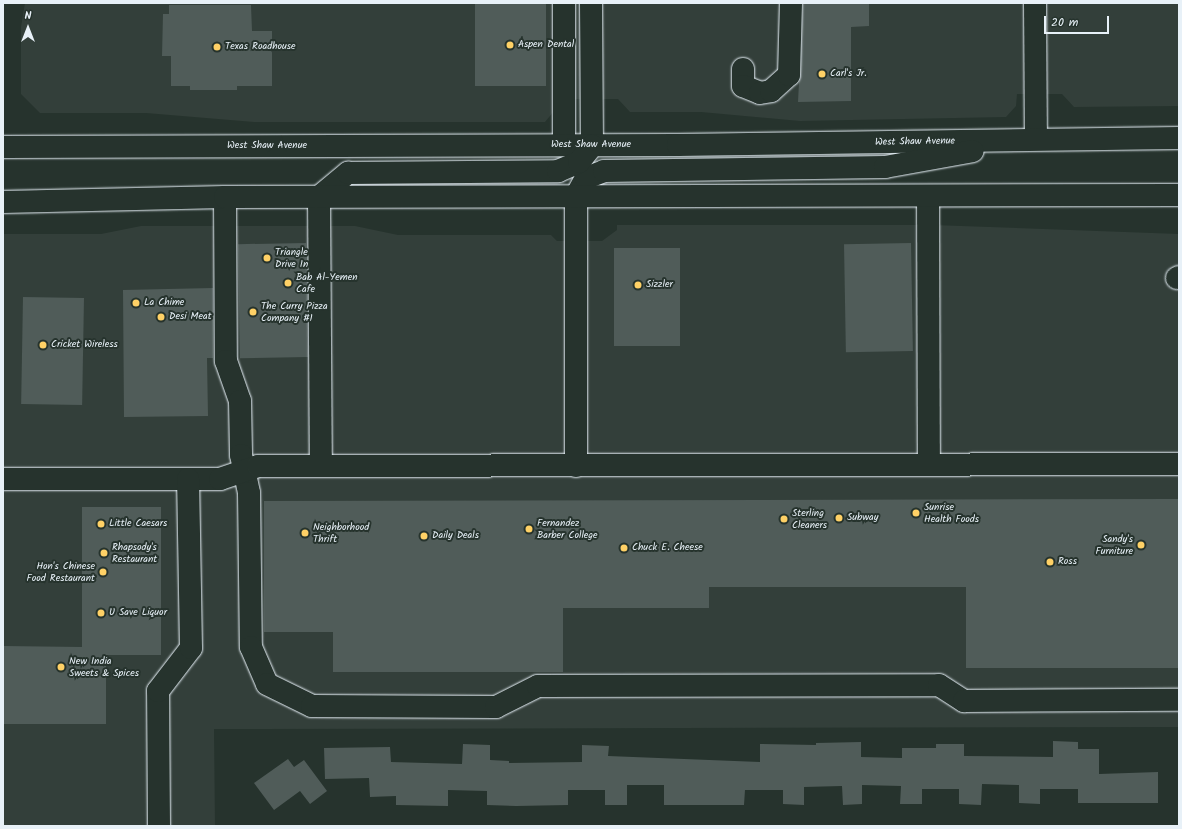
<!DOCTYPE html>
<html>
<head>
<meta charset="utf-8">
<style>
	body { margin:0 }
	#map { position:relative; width:1182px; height:829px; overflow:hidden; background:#26332d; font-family:Kalam,sans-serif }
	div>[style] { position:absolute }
	.built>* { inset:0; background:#333f3a }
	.building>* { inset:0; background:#505c59; transform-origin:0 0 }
	.roads { filter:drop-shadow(0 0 1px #e8f1f8) drop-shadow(0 0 1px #e8f1f8) }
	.minor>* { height:22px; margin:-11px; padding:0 11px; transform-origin:11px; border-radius:11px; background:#26332d }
	.major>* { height:22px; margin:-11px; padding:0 11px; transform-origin:11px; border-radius:11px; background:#26332d }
	.dots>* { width:11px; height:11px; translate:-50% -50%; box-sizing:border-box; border:2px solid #26332d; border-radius:50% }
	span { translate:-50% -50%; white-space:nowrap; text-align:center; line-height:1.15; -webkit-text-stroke:4px #26332d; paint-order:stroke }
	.poi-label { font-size:10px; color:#e8f1f8 }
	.left { translate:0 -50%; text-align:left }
	.right { translate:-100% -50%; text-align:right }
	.street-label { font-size:10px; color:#e8f1f8 }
	.frame { position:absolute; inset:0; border:4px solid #e8f1f8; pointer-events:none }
	.north { position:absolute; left:8px; top:8px; width:40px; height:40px; -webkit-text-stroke:3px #26332d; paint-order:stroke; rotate:0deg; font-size:11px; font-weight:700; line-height:16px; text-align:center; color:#e8f1f8 }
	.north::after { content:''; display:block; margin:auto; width:14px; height:18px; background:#e8f1f8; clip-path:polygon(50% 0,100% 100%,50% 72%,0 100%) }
	.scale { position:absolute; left:1044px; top:16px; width:65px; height:18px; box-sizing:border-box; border:2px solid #e8f1f8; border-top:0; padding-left:5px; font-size:12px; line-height:14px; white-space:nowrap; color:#e8f1f8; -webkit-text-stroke:3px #26332d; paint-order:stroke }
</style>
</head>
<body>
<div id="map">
	<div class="built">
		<div style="clip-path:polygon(25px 3px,1179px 3px,1179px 106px,1074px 107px,1062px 94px,1017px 94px,1016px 106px,1006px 117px,800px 121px,701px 112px,630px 112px,618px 99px,564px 99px,545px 122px,254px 122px,146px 113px,40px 113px,21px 94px,21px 27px)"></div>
		<div style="clip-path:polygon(617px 225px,933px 225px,1179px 234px,1179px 727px,214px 729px,215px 826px,3px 826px,3px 234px,101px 234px,141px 226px,355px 226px,398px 235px,551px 235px,557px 241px,602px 241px,617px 230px)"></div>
	</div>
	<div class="building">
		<div style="left:475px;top:3px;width:71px;height:83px"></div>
		<div style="clip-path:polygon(803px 3px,869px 3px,869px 26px,851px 27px,851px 101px,798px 102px)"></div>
		<div style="clip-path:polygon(169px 5px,251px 5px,252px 31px,272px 31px,272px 86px,237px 86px,237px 90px,190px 90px,190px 86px,171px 86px,171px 56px,162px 56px,163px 14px,169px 14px)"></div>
		<div style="left:306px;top:243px;width:114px;height:68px;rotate:89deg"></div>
		<div style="left:911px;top:243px;width:108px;height:67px;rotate:89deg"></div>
		<div style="left:614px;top:248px;width:66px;height:98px"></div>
		<div style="clip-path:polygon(213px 288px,213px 358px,207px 358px,208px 416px,124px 417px,123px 290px)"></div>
		<div style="left:23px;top:297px;width:61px;height:107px;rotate:1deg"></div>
		<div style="clip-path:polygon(1179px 499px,1179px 668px,966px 668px,966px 587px,709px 587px,709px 608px,563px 608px,563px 672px,333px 672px,333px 632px,264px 632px,264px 501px)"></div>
		<div style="clip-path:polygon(82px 507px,161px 507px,161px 655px,106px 655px,106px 724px,3px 724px,3px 646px,82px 647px)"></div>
		<div style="clip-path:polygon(1053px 741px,1078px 742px,1078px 749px,1099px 749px,1099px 774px,1158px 772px,1158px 803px,1078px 803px,1078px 789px,1040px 789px,1040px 804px,1019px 803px,1019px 785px,982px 784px,981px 805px,959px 804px,959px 789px,922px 789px,922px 804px,900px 804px,901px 786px,862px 785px,862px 804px,843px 805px,842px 786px,804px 787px,804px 805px,783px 804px,783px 790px,745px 790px,744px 805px,664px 805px,664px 785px,627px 785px,627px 805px,605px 805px,605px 790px,568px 790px,568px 805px,516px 806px,487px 805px,487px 791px,448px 790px,448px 806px,396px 805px,396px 796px,370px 797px,369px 778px,325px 779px,324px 748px,390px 747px,391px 762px,462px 764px,463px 744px,490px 745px,490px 760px,509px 761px,509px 763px,582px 762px,582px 745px,609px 746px,608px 756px,760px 762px,760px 744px,816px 745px,816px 743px,861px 742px,861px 757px,902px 758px,902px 748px,936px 748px,936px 744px,964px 744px,964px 756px,1053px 757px)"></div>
		<div style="clip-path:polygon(288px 759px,294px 767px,304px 760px,327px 791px,310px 804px,300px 791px,274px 810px,254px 783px)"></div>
	</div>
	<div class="roads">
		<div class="minor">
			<div style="left:564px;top:3px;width:142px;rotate:90deg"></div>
			<div style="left:591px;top:3px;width:143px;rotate:89.6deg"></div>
			<div style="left:1035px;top:3px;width:136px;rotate:89.6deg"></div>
			<div style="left:743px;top:69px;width:17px;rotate:90deg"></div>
			<div style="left:743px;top:86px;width:18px;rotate:22deg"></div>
			<div style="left:760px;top:93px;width:11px;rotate:-10deg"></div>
			<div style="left:771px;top:91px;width:24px;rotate:-42deg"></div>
			<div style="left:789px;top:75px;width:72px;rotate:-88.4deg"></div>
			<div style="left:576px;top:196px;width:270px;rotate:90deg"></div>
			<div style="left:225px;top:197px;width:164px;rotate:89.7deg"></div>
			<div style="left:226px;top:361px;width:42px;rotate:70.7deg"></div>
			<div style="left:240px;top:401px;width:54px;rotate:88.9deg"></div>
			<div style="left:241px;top:455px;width:39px;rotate:78deg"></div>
			<div style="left:249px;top:493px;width:154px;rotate:89.3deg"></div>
			<div style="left:251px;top:647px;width:40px;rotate:66.6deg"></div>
			<div style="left:267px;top:684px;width:50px;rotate:26.1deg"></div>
			<div style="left:312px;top:706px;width:184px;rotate:0.3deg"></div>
			<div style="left:496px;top:707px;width:47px;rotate:-26.6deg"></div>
			<div style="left:538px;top:686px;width:401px;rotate:-0.1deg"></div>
			<div style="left:939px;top:685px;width:30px;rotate:33deg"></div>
			<div style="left:964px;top:701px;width:215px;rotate:-0.3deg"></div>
			<div style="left:319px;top:197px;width:269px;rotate:89.6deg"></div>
			<div style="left:928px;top:197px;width:268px;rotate:89.8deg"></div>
			<div style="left:1177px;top:278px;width:2px;rotate:-27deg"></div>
			<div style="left:3px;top:479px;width:217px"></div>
			<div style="left:220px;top:479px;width:40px;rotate:-18.9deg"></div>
			<div style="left:258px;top:466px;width:921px;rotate:-0.12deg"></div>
			<div style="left:159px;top:826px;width:135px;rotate:-90.4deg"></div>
			<div style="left:158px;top:691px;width:54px;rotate:-52.5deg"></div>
			<div style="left:191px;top:648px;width:169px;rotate:-91deg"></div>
		</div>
		<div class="major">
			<div style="left:3px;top:147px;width:675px;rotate:-0.17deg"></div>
			<div style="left:678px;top:145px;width:501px;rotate:-0.8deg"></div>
			<div style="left:576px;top:196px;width:21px;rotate:-61deg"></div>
			<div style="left:586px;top:178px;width:19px;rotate:-21deg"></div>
			<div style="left:604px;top:171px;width:281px;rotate:-0.8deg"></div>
			<div style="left:885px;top:167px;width:89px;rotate:-10.3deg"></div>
			<div style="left:319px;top:197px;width:38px;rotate:-40deg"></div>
			<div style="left:348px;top:173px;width:210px;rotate:-0.5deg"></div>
			<div style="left:558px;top:171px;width:23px;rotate:-23deg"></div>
			<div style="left:579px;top:162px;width:21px;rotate:-51deg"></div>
			<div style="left:3px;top:202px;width:222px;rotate:-1.3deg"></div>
			<div style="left:225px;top:197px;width:954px;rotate:-0.12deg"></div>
		</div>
	</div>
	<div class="dots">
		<div style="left:510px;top:45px;background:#ffd166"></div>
		<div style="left:217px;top:47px;background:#ffd166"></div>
		<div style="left:822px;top:74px;background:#ffd166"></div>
		<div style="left:267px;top:258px;background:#ffd166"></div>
		<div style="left:288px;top:283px;background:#ffd166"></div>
		<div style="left:638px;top:285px;background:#ffd166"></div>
		<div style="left:136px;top:303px;background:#ffd166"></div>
		<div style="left:253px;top:312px;background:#ffd166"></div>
		<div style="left:161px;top:317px;background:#ffd166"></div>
		<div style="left:43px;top:345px;background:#ffd166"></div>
		<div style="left:916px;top:513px;background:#ffd166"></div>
		<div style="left:839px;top:518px;background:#ffd166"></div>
		<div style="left:784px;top:519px;background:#ffd166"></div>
		<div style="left:101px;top:524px;background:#ffd166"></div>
		<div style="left:529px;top:529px;background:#ffd166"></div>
		<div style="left:305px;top:533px;background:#ffd166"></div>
		<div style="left:424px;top:536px;background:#ffd166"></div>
		<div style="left:1141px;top:545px;background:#ffd166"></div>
		<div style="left:624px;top:548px;background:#ffd166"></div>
		<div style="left:104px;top:553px;background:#ffd166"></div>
		<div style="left:1050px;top:562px;background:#ffd166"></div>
		<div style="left:103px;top:572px;background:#ffd166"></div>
		<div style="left:101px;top:613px;background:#ffd166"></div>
		<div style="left:61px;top:667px;background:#ffd166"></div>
	</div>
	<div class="poi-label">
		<span class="left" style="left:518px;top:45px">Aspen Dental</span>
		<span class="left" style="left:225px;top:47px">Texas Roadhouse</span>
		<span class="left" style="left:830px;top:74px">Carl's Jr.</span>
		<span class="left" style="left:275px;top:258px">Triangle<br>Drive In</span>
		<span class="left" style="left:296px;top:283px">Bab Al-Yemen<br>Cafe</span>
		<span class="left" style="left:646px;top:285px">Sizzler</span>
		<span class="left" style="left:144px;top:303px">La Chime</span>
		<span class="left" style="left:261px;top:312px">The Curry Pizza<br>Company #1</span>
		<span class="left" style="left:169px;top:317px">Desi Meat</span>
		<span class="left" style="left:51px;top:345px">Cricket Wireless</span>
		<span class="left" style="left:924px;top:513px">Sunrise<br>Health Foods</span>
		<span class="left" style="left:792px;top:519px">Sterling<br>Cleaners</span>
		<span class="left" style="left:847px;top:518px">Subway</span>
		<span class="left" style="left:537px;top:529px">Fernandez<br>Barber College</span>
		<span class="left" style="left:109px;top:524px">Little Caesars</span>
		<span class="left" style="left:313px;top:533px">Neighborhood<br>Thrift</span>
		<span class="left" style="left:432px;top:536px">Daily Deals</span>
		<span class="right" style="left:1133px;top:545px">Sandy's<br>Furniture</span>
		<span class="left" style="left:112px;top:553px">Rhapsody's<br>Restaurant</span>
		<span class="left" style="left:632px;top:548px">Chuck E. Cheese</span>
		<span class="left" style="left:1058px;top:562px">Ross</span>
		<span class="right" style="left:95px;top:572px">Hon's Chinese<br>Food Restaurant</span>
		<span class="left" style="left:109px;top:613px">U Save Liquor</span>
		<span class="left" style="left:69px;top:667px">New India<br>Sweets &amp; Spices</span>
	</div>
	<div class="street-label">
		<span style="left:915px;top:142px;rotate:-1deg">West Shaw Avenue</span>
		<span style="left:591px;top:145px">West Shaw Avenue</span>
		<span style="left:267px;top:146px">West Shaw Avenue</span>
	</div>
	<div class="frame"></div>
	<div class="north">N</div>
	<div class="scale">20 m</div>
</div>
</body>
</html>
